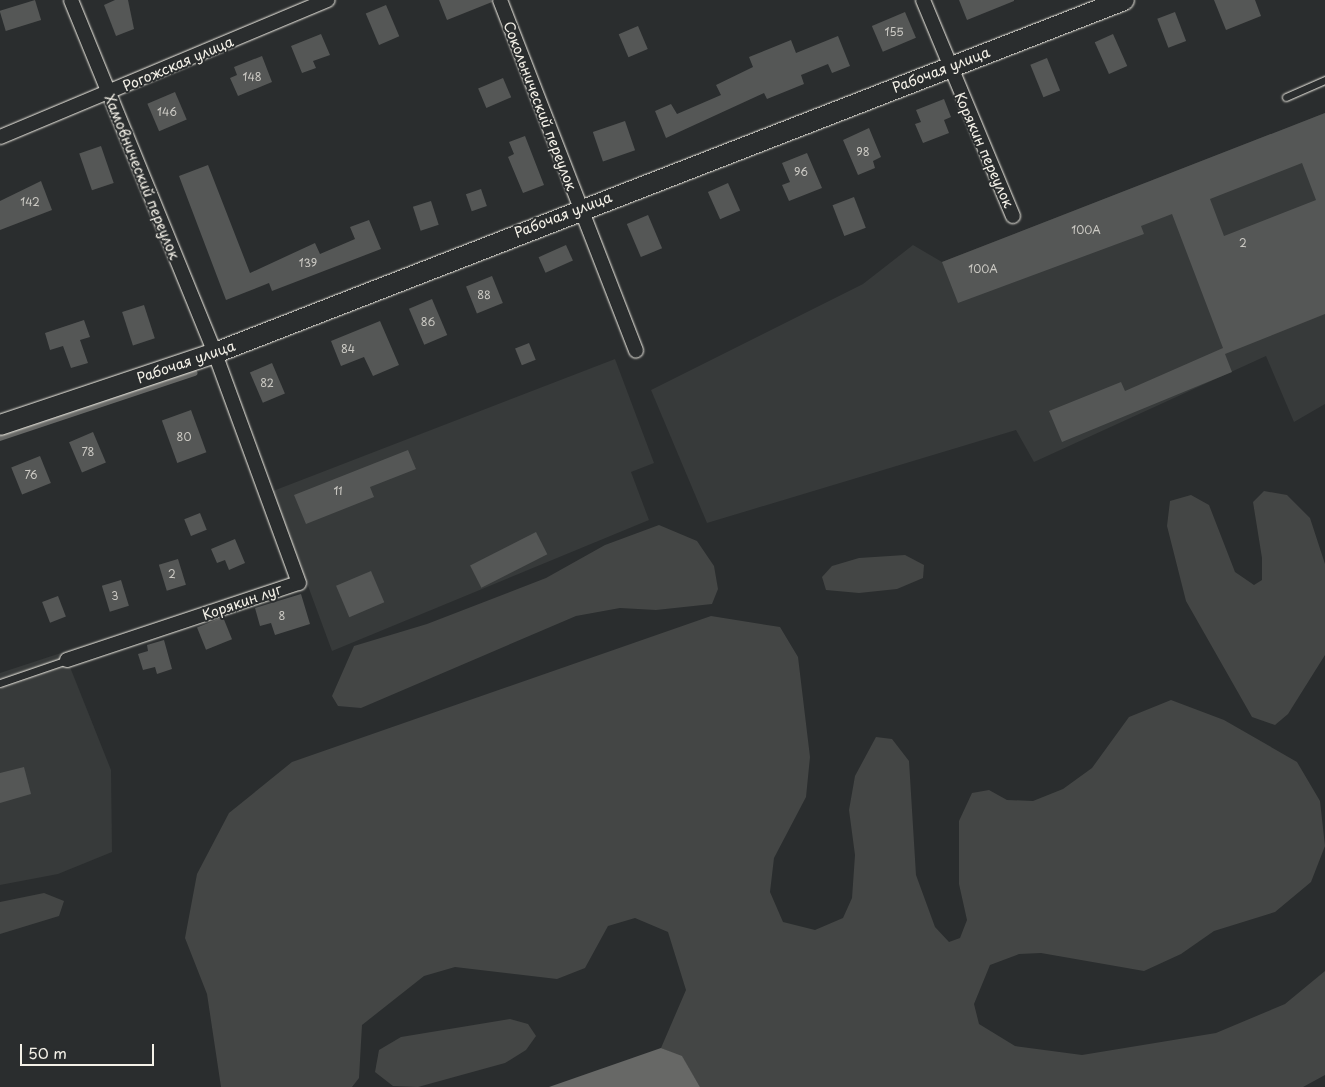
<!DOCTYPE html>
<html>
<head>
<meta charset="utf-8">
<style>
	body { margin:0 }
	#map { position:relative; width:1325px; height:1087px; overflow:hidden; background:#2a2d2e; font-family:"Playpen Sans",sans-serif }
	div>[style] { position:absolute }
	.built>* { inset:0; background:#373a3a }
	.green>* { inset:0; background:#444645 }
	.water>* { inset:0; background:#676866 }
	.stream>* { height:5.5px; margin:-2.75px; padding:0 2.75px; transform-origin:2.75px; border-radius:2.75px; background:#676866 }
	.building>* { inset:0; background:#555756; transform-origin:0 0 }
	.roads { filter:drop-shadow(0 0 1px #f4f1e8) drop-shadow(0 0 1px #f4f1e8) }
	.lane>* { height:7px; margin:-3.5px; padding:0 3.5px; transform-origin:3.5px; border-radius:3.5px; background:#2a2d2e }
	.street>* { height:14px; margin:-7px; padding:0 7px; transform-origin:7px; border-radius:7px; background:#2a2d2e }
	.secondary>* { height:20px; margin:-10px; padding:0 10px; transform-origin:10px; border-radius:10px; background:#2a2d2e }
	span { translate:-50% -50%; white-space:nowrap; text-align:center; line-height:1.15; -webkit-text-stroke:4px #2a2d2e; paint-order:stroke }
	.number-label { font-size:11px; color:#cccac4 }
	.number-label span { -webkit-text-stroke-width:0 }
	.street-label { font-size:14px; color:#f4f1e8 }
	.scale { position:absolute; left:20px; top:1044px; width:134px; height:22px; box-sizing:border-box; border:2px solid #f4f1e8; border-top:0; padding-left:6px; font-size:15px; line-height:18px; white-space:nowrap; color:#f4f1e8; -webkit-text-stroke:4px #2a2d2e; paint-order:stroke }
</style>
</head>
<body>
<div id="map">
	<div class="built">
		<div style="clip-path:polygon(1325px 113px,1325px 404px,1294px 422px,1266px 356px,1034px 462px,1016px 430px,707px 523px,651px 390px,863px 284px,913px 245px,942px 262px)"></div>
		<div style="clip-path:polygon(615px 359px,654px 463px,631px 472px,649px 520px,332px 651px,273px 491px)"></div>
		<div style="clip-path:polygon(64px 652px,111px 770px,112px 852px,58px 874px,0 885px,0 673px)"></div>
	</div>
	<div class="green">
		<div style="clip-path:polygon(1264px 491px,1287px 495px,1310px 518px,1325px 564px,1325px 655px,1288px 714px,1275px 725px,1252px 717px,1186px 601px,1167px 526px,1170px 501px,1191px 495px,1209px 505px,1235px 572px,1254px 585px,1262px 580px,1262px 558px,1253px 502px)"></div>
		<div style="clip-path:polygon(659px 525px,697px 541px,714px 566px,718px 589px,712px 604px,656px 610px,620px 608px,576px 616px,361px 708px,338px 706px,332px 696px,354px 646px,427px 624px,546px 578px,605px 545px)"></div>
		<div style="clip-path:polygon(905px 555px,924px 565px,923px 578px,897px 589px,859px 593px,826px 590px,822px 577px,832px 566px,859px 558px)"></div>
		<div style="clip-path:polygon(711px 616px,780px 627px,798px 657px,810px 757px,806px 797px,774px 858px,770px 892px,783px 922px,815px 930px,843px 918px,852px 898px,855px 855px,849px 810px,855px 776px,876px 737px,892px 739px,909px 761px,916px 875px,935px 927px,949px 942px,960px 938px,967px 920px,959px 884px,959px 821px,972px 793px,989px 790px,1007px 800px,1033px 801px,1063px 789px,1092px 768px,1129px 717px,1171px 700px,1224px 720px,1297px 762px,1320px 801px,1325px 846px,1311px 882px,1275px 912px,1214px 931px,1181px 954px,1144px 971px,1041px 953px,1019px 954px,990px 965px,974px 1004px,979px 1024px,1015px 1046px,1082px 1055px,1216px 1033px,1285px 1004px,1325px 971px,1325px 1075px,1303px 1087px,700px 1087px,682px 1057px,661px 1048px,686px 990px,668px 932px,635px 918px,608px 926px,585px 968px,557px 979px,455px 967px,424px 976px,362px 1025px,359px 1078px,352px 1087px,221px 1087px,207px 994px,185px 938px,197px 874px,229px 813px,292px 762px)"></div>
		<div style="clip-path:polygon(44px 893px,64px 901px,59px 916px,0 934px,0 902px)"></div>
		<div style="clip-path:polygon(510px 1019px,528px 1024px,536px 1036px,526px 1050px,505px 1063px,418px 1087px,393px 1086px,375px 1072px,379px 1050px,401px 1037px)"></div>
	</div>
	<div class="water">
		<div style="clip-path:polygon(661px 1048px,682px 1056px,700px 1087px,549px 1087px)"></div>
	</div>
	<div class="stream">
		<div style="left:0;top:438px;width:205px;rotate:-18.5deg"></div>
	</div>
	<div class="building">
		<div style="left:35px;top:0;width:21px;height:37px;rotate:73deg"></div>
		<div style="clip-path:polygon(115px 0,128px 0,134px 29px,116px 36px,104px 5px)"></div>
		<div style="clip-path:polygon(439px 0,491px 0,492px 2px,447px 20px)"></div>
		<div style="clip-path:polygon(959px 0,1014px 0,1014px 1px,967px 20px)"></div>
		<div style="clip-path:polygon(1214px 0,1255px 0,1261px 16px,1226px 30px)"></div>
		<div style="left:386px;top:5px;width:34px;height:22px;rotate:67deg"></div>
		<div style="left:905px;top:12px;width:28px;height:36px;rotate:67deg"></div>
		<div style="left:1175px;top:12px;width:31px;height:19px;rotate:69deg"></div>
		<div style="left:638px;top:26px;width:25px;height:21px;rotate:67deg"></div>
		<div style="clip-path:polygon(321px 34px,330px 55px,313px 61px,316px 68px,302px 73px,291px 46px)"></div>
		<div style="left:1113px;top:34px;width:35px;height:20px;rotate:66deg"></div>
		<div style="clip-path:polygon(838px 36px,850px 66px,832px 73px,828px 64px,801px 75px,804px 84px,767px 99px,764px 93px,666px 138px,655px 111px,671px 104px,677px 114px,721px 95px,716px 85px,753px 67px,749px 57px,791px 40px,796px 53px)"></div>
		<div style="clip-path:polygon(262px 56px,272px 82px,238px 96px,230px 78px,237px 75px,234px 67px)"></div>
		<div style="left:1047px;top:58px;width:35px;height:18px;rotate:68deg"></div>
		<div style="left:503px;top:78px;width:21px;height:27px;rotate:67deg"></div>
		<div style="left:175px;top:92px;width:30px;height:30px;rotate:67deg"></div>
		<div style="clip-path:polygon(944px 99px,951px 117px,944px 120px,949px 133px,923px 143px,915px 124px,921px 122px,916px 110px)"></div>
		<div style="clip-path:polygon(evenodd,1325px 113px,1325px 314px,1225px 354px,1232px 372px,1062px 442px,1049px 411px,1121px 382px,1125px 391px,1223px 348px,1172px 214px,1141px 226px,1144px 234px,958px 303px,942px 262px,1325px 113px,1302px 163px,1316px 200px,1224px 236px,1210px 199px,1302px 163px)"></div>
		<div style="left:625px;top:121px;width:31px;height:34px;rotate:71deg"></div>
		<div style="clip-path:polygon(869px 128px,881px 157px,873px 161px,875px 168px,858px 175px,843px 140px)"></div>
		<div style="clip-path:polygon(525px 136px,544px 185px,523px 193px,508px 157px,514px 154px,509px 142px)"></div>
		<div style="left:101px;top:146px;width:39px;height:23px;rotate:71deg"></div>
		<div style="clip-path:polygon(807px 153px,822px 188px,789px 201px,782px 185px,790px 182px,782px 163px)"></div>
		<div style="clip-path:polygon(208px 165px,250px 273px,315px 243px,320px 254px,355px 239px,350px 227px,369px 220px,381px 249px,272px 291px,269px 283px,226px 300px,179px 176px)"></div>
		<div style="clip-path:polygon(41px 181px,52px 210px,0 230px,0 201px)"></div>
		<div style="left:728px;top:183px;width:30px;height:22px;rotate:66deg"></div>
		<div style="left:481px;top:189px;width:18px;height:16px;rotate:71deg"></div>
		<div style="left:854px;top:197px;width:33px;height:23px;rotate:69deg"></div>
		<div style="left:431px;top:201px;width:25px;height:19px;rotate:72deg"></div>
		<div style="left:648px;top:215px;width:36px;height:23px;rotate:67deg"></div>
		<div style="left:566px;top:245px;width:17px;height:30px;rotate:66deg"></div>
		<div style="left:492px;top:276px;width:29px;height:28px;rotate:68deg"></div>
		<div style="left:432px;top:299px;width:39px;height:25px;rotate:67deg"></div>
		<div style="left:144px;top:305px;width:35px;height:23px;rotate:72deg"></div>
		<div style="clip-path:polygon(84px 320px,90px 337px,80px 340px,88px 363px,71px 368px,63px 346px,50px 350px,45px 333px)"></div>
		<div style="clip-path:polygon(380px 321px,399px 365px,373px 376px,364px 357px,341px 366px,331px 341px)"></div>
		<div style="left:529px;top:343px;width:18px;height:15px;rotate:68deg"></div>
		<div style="left:272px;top:363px;width:33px;height:24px;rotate:67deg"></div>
		<div style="left:191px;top:410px;width:45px;height:31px;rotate:70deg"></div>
		<div style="left:93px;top:432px;width:33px;height:26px;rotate:67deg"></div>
		<div style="clip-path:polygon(408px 450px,416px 469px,370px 487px,374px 497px,306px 524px,294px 495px)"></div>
		<div style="left:40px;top:456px;width:29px;height:31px;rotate:68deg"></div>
		<div style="left:200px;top:513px;width:18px;height:17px;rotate:68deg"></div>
		<div style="left:536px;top:532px;width:25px;height:74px;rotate:63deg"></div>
		<div style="clip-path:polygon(235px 539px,245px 563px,229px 570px,225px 560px,217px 563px,211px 549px)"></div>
		<div style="left:178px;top:559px;width:27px;height:20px;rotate:73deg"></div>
		<div style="left:371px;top:571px;width:34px;height:38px;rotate:67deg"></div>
		<div style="left:121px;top:580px;width:27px;height:20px;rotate:73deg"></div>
		<div style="clip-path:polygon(301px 594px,310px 624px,275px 635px,271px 623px,260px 626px,255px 608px)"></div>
		<div style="left:58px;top:596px;width:22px;height:17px;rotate:69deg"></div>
		<div style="left:223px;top:617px;width:24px;height:28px;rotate:68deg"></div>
		<div style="clip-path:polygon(164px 640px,172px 669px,157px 674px,155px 667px,143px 670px,138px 654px,148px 651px,147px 645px)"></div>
		<div style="clip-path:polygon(24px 767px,31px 794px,0 803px,0 773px)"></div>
	</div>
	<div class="roads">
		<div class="lane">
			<div style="left:1286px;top:97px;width:43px;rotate:-23.6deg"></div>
			<div style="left:0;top:683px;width:71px;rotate:-18.9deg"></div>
		</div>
		<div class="street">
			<div style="left:500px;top:0;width:376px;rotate:68.8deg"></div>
			<div style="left:923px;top:0;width:234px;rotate:67.4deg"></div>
			<div style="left:0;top:137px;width:355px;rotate:-22.7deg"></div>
			<div style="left:67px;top:660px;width:244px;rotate:-18.4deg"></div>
			<div style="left:299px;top:583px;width:245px;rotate:-110.1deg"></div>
			<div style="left:215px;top:353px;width:381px;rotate:-112.2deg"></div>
		</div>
		<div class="secondary">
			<div style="left:0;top:425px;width:227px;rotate:-18.5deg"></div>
			<div style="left:215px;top:353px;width:975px;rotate:-21.22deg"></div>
		</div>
	</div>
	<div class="number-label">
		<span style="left:894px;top:32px">155</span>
		<span style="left:252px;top:77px">148</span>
		<span style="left:167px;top:112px">146</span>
		<span style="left:863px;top:152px">98</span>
		<span style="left:801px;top:172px">96</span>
		<span style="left:30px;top:202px">142</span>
		<span style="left:1086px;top:230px">100А</span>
		<span style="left:1243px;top:243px">2</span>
		<span style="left:308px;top:263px">139</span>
		<span style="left:983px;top:269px">100А</span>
		<span style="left:484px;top:295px">88</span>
		<span style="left:428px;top:322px">86</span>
		<span style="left:348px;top:349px">84</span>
		<span style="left:267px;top:383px">82</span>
		<span style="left:184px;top:437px">80</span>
		<span style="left:88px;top:452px">78</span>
		<span style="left:31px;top:475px">76</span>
		<span style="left:338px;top:491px">11</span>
		<span style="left:172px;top:574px">2</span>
		<span style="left:115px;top:596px">3</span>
		<span style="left:282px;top:616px">8</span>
	</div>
	<div class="street-label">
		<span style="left:178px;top:64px;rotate:-23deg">Рогожская улица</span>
		<span style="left:941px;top:70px;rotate:-21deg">Рабочая улица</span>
		<span style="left:540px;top:106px;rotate:69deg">Сокольнический переулок</span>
		<span style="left:984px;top:150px;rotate:66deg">Корякин переулок</span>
		<span style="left:142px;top:177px;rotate:68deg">Хамовнический переулок</span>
		<span style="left:563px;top:215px;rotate:-21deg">Рабочая улица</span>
		<span style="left:186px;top:362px;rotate:-19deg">Рабочая улица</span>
		<span style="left:242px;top:602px;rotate:-19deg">Корякин луг</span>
	</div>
	<div class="scale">50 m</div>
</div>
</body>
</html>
